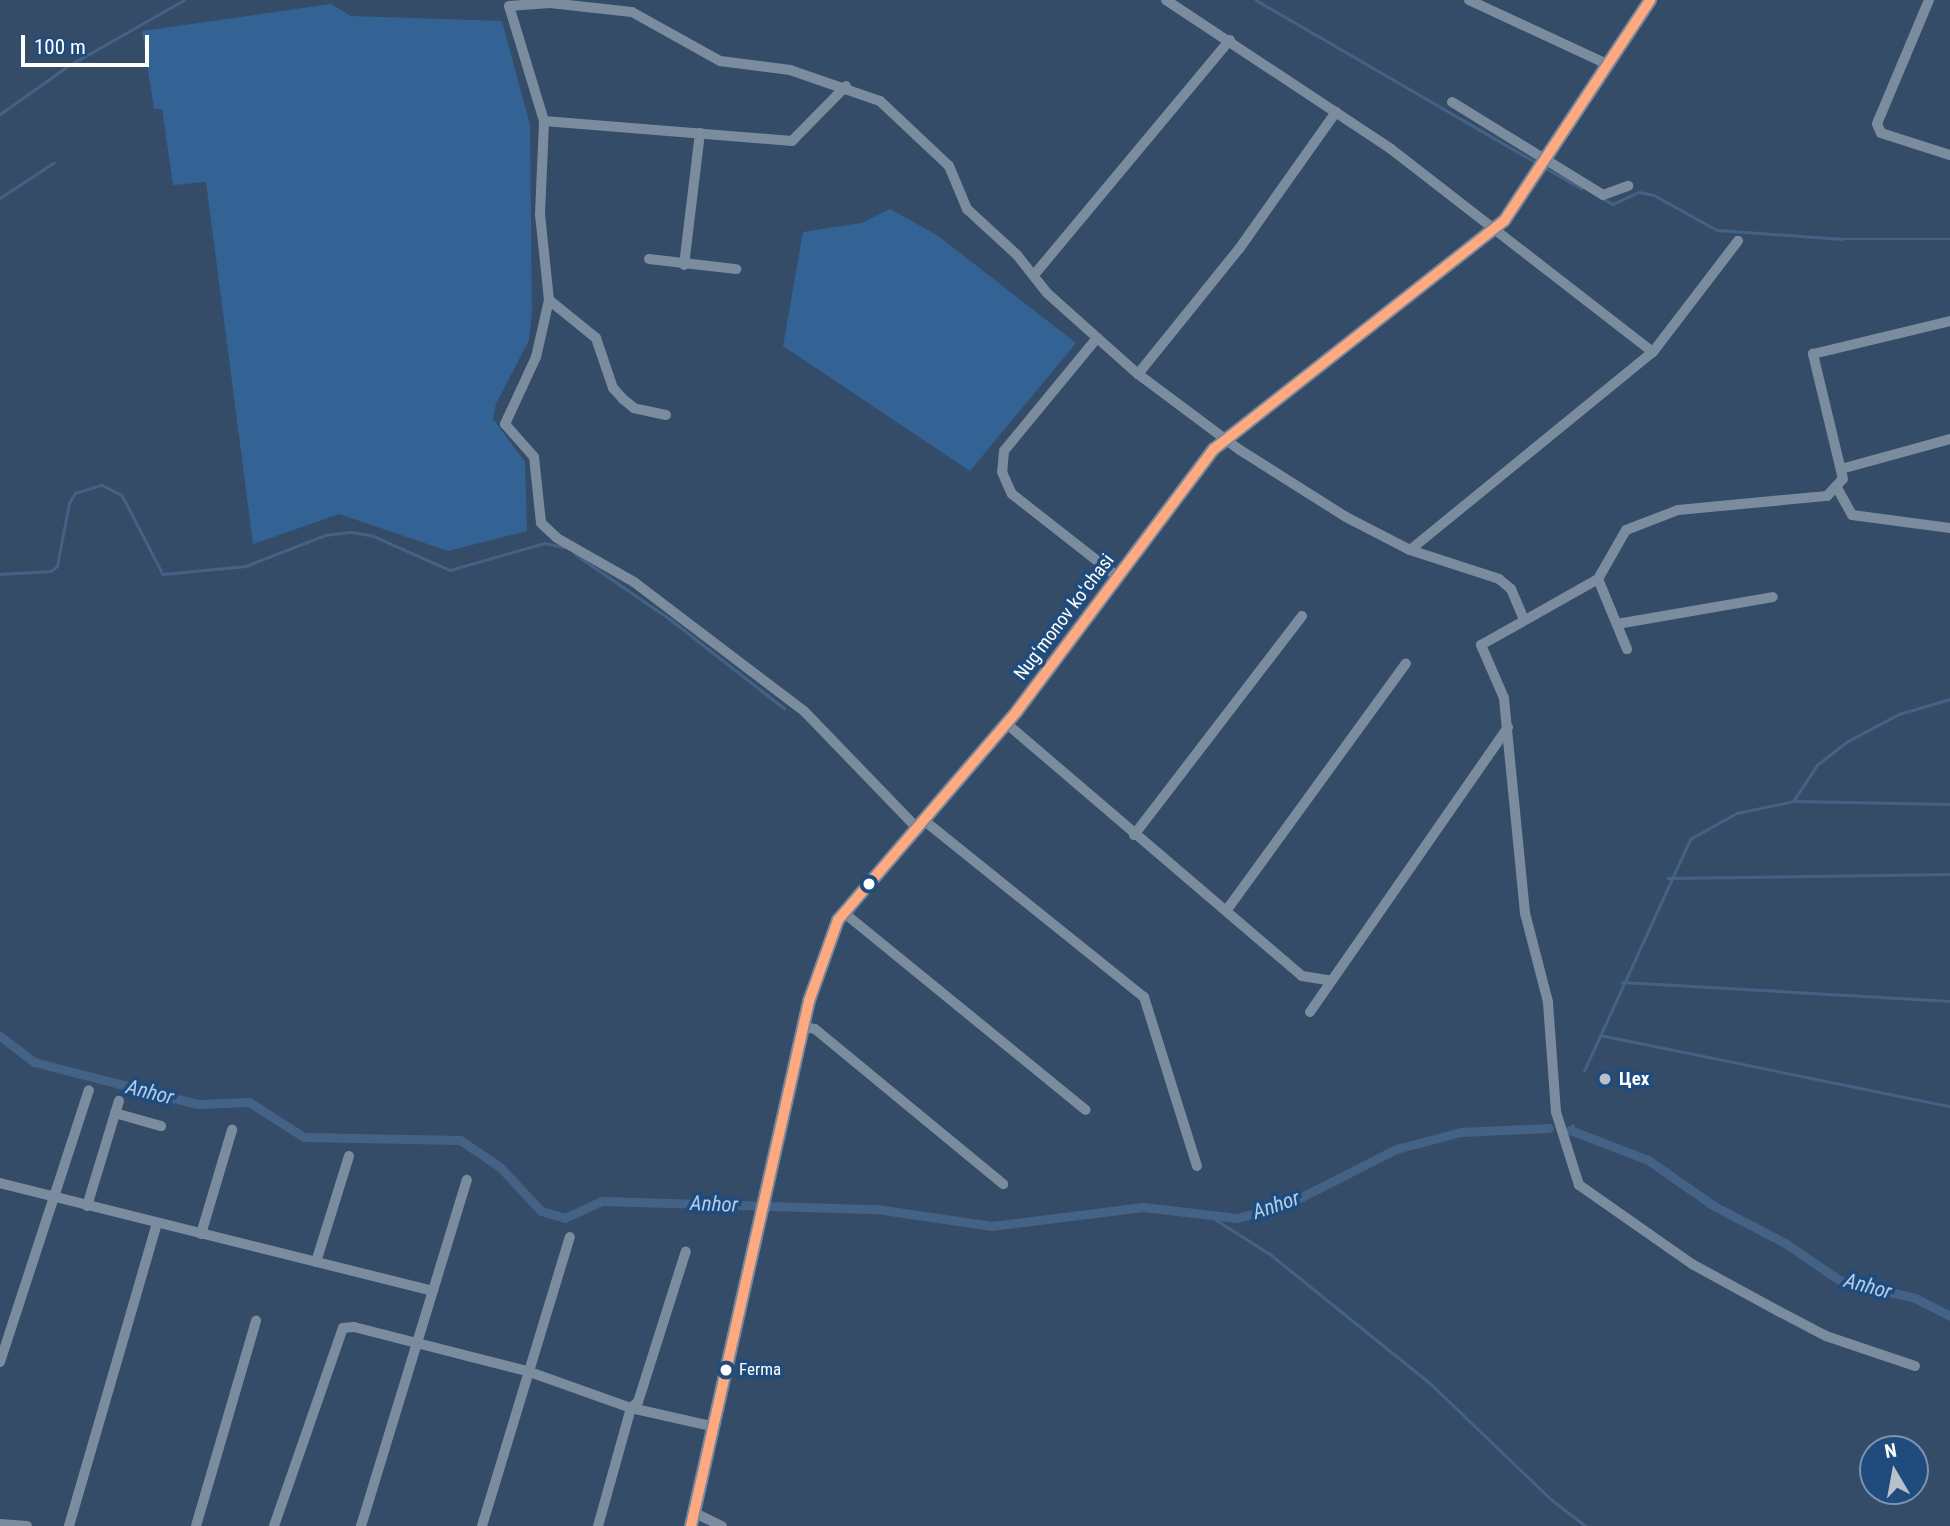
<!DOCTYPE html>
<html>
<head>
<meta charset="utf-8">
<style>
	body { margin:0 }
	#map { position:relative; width:1950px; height:1526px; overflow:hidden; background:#354c68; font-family:"Roboto Condensed",sans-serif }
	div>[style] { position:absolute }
	.green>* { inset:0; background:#336294 }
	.stream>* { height:2.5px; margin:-1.25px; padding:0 1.25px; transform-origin:1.25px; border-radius:1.25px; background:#436285 }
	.canal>* { height:9px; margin:-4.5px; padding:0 4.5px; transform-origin:4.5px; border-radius:4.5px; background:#436285 }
	.street>* { height:10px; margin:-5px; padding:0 5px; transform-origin:5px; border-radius:5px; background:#7b8c9f }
	.secondary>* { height:14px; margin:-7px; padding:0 7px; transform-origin:7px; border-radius:7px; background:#76879b }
	.bus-1>* { height:10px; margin:-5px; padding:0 5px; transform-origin:5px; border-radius:5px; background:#ffa980 }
	.dots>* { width:19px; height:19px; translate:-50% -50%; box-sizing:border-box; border:4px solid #204b7d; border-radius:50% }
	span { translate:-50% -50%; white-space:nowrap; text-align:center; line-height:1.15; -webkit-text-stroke:7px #204b7d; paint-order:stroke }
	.bus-label { font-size:17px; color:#fff }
	.left { translate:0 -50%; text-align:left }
	.street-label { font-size:19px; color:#fff }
	.poi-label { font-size:19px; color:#fff; font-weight:700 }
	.water-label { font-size:21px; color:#afceee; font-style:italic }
	.north { position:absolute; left:1859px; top:1435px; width:70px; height:70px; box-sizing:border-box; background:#204b7d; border:2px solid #7993b1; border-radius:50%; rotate:350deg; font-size:19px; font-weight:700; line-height:28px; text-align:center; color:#fff }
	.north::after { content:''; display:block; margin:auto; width:24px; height:32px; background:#b8c0ca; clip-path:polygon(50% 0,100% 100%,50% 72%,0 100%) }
	.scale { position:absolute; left:21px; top:35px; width:128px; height:32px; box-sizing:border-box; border:4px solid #fff; border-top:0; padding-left:9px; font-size:21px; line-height:24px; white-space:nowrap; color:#fff; -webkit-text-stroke:5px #204b7d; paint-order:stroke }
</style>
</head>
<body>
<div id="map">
	<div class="green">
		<div style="clip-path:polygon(331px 4px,351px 16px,502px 21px,530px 125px,532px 312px,529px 340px,496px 404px,493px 419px,525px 462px,527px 531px,448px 551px,339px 514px,253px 544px,206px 182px,173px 185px,162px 109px,154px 109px,142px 31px)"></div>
		<div style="clip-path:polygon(890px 209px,937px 235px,1076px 343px,970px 471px,783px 346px,803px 232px,861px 223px)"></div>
	</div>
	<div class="stream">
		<div style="left:1256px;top:0;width:323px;rotate:30.1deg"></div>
		<div style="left:0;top:114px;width:83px;rotate:-35.2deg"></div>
		<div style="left:68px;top:66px;width:133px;rotate:-29.6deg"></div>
		<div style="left:1544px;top:167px;width:43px;rotate:29.6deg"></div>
		<div style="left:0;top:198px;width:64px;rotate:-33.4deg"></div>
		<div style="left:1603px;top:199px;width:11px;rotate:27deg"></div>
		<div style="left:1613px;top:204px;width:29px;rotate:-25deg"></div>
		<div style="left:1639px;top:192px;width:15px;rotate:11deg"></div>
		<div style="left:1654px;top:195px;width:72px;rotate:29.1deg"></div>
		<div style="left:1717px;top:230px;width:125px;rotate:4.1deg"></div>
		<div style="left:1842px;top:239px;width:108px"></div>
		<div style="left:575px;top:554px;width:115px;rotate:34.4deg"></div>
		<div style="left:670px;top:619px;width:145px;rotate:38deg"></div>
		<div style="left:0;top:574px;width:51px;rotate:-3.4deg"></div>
		<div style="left:51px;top:571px;width:8px;rotate:-40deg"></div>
		<div style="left:57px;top:566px;width:64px;rotate:-79.2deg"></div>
		<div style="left:69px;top:503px;width:12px;rotate:-59deg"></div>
		<div style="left:75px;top:493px;width:28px;rotate:-17deg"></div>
		<div style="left:102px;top:485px;width:22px;rotate:27deg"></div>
		<div style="left:122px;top:495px;width:89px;rotate:62.6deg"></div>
		<div style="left:163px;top:574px;width:83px;rotate:-5.5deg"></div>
		<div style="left:246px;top:566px;width:85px;rotate:-21.4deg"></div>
		<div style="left:325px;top:535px;width:26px;rotate:-7deg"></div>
		<div style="left:351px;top:532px;width:20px;rotate:9deg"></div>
		<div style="left:371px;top:535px;width:86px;rotate:23.9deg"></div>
		<div style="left:450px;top:570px;width:99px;rotate:-15.9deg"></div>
		<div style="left:545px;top:543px;width:19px;rotate:12deg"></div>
		<div style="left:1794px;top:800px;width:42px;rotate:-56.7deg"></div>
		<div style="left:1817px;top:765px;width:39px;rotate:-38deg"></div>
		<div style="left:1848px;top:741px;width:58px;rotate:-27.9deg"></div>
		<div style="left:1899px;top:714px;width:53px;rotate:-16.4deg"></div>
		<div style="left:1668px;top:878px;width:282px;rotate:-0.8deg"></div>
		<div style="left:1622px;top:982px;width:329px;rotate:3.3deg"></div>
		<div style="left:1600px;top:1035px;width:357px;rotate:11.5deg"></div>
		<div style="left:1584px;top:1071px;width:255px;rotate:-65.4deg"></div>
		<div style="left:1690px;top:839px;width:54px;rotate:-29deg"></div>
		<div style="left:1737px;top:813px;width:58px;rotate:-11.9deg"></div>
		<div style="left:1794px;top:801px;width:156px;rotate:1.1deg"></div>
		<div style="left:1573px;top:1125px;width:5px;rotate:90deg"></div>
		<div style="left:1210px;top:1216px;width:71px;rotate:32.3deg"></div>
		<div style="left:1270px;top:1254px;width:207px;rotate:38.9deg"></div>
		<div style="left:1431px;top:1384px;width:168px;rotate:43.8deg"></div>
		<div style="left:1552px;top:1500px;width:43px;rotate:37.4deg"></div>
	</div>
	<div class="canal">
		<div style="left:0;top:1036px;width:43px;rotate:37.4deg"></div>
		<div style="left:34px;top:1062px;width:169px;rotate:14.4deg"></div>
		<div style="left:198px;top:1104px;width:51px;rotate:-2.2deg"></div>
		<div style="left:249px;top:1102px;width:65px;rotate:32.5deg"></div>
		<div style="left:304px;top:1137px;width:156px;rotate:1.1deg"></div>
		<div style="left:460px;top:1140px;width:48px;rotate:34deg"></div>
		<div style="left:500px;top:1167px;width:60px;rotate:47deg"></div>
		<div style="left:541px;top:1211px;width:25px;rotate:16deg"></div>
		<div style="left:565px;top:1218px;width:40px;rotate:-25deg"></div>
		<div style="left:601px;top:1201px;width:276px;rotate:1.7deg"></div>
		<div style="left:877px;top:1209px;width:116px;rotate:8.4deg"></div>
		<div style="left:992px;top:1226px;width:152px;rotate:-7.2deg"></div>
		<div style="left:1143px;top:1207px;width:95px;rotate:6.7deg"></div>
		<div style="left:1237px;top:1218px;width:51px;rotate:-14.9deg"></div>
		<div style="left:1286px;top:1205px;width:123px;rotate:-27deg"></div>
		<div style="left:1396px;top:1149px;width:67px;rotate:-14.7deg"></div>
		<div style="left:1461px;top:1132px;width:88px;rotate:-2.6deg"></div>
		<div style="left:1570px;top:1130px;width:84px;rotate:21deg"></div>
		<div style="left:1648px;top:1160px;width:80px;rotate:34.9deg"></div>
		<div style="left:1714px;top:1206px;width:80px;rotate:27.5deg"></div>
		<div style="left:1785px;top:1243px;width:65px;rotate:34.4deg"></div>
		<div style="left:1839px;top:1280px;width:78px;rotate:13.3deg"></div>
		<div style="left:1915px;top:1298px;width:39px;rotate:27deg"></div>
	</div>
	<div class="street">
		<div style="left:1166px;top:0;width:270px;rotate:33.5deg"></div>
		<div style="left:1391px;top:149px;width:331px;rotate:37.8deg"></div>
		<div style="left:1469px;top:0;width:152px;rotate:24.9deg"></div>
		<div style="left:1929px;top:0;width:134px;rotate:112.8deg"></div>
		<div style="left:1877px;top:124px;width:10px;rotate:66deg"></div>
		<div style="left:1881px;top:133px;width:72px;rotate:17.7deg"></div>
		<div style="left:1452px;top:102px;width:177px;rotate:31.6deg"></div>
		<div style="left:1603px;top:195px;width:27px;rotate:-20deg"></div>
		<div style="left:544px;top:121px;width:249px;rotate:4.6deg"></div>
		<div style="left:792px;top:141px;width:77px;rotate:-45.5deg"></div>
		<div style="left:649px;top:259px;width:88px;rotate:6.6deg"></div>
		<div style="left:684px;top:265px;width:133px;rotate:-83.1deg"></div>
		<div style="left:1034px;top:275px;width:306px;rotate:-50.2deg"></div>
		<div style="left:549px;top:300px;width:58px;rotate:102.8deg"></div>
		<div style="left:536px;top:357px;width:74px;rotate:114.8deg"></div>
		<div style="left:505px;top:424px;width:44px;rotate:48.7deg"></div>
		<div style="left:534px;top:457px;width:66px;rotate:83.9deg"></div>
		<div style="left:541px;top:523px;width:22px;rotate:43deg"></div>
		<div style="left:557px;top:538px;width:89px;rotate:29.7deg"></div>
		<div style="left:634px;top:582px;width:213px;rotate:37.2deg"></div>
		<div style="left:804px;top:711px;width:165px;rotate:46deg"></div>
		<div style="left:1097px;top:338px;width:146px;rotate:129.5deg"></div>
		<div style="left:1004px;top:451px;width:21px;rotate:95deg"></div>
		<div style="left:1002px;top:472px;width:24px;rotate:66deg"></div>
		<div style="left:1012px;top:494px;width:135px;rotate:38.1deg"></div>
		<div style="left:1138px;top:374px;width:161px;rotate:-51.1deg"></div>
		<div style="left:1239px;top:249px;width:168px;rotate:-54.7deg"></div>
		<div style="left:666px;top:415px;width:33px;rotate:-168deg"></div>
		<div style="left:634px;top:408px;width:14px;rotate:-141deg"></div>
		<div style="left:623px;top:399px;width:15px;rotate:-132deg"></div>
		<div style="left:613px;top:388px;width:53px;rotate:-108.8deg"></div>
		<div style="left:596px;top:338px;width:60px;rotate:-141deg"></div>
		<div style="left:549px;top:300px;width:86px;rotate:-96deg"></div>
		<div style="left:540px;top:214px;width:93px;rotate:-87.5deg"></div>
		<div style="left:544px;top:121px;width:120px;rotate:-106.9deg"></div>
		<div style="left:509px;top:6px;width:41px;rotate:-4.2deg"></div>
		<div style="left:550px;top:3px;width:82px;rotate:6.3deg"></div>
		<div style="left:632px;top:12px;width:101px;rotate:29.1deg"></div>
		<div style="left:720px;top:61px;width:71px;rotate:7.3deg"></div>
		<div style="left:790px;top:70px;width:95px;rotate:19deg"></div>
		<div style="left:880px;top:101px;width:95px;rotate:43.3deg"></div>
		<div style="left:949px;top:166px;width:47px;rotate:67.3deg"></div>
		<div style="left:967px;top:209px;width:68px;rotate:42.6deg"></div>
		<div style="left:1017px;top:255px;width:48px;rotate:51.7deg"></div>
		<div style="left:1047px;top:293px;width:122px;rotate:41.7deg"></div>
		<div style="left:1138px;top:374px;width:127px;rotate:36.7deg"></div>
		<div style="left:1240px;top:450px;width:125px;rotate:32.3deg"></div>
		<div style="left:1346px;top:517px;width:72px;rotate:27.3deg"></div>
		<div style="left:1410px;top:550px;width:94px;rotate:18deg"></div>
		<div style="left:1499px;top:579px;width:16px;rotate:40deg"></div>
		<div style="left:1511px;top:589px;width:30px;rotate:67deg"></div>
		<div style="left:1841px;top:469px;width:113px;rotate:-15.4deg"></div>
		<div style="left:1836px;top:486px;width:33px;rotate:61deg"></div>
		<div style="left:1852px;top:515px;width:99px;rotate:7.6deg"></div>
		<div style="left:1410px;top:550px;width:313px;rotate:-39.2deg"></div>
		<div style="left:1653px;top:352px;width:140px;rotate:-52.6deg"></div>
		<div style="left:1598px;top:579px;width:76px;rotate:67.5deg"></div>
		<div style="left:1617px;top:624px;width:158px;rotate:-9.8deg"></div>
		<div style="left:1007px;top:724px;width:388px;rotate:40.5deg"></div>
		<div style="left:1302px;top:976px;width:30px;rotate:9deg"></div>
		<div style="left:926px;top:822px;width:280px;rotate:38.8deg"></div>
		<div style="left:1144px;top:997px;width:177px;rotate:72.6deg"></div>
		<div style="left:1134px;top:835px;width:276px;rotate:-52.5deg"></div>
		<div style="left:1226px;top:911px;width:306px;rotate:-54deg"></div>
		<div style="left:843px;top:912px;width:313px;rotate:39.2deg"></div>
		<div style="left:1310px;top:1012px;width:347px;rotate:-55.2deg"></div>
		<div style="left:803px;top:1027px;width:12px;rotate:9deg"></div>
		<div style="left:815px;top:1029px;width:244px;rotate:39.5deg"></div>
		<div style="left:115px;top:1113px;width:48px;rotate:15.8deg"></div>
		<div style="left:0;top:1183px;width:446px;rotate:14deg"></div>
		<div style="left:87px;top:1206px;width:110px;rotate:-73.1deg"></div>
		<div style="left:201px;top:1234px;width:109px;rotate:-73.4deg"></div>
		<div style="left:316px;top:1262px;width:111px;rotate:-72.7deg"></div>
		<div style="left:0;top:1362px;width:286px;rotate:-71.9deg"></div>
		<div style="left:1915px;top:1366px;width:94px;rotate:-161.4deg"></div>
		<div style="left:1826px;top:1336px;width:52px;rotate:-152.4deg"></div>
		<div style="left:1780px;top:1312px;width:100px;rotate:-151.4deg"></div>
		<div style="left:1692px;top:1264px;width:138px;rotate:-145deg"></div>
		<div style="left:1579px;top:1185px;width:77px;rotate:-107.5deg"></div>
		<div style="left:1556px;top:1112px;width:110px;rotate:-94.2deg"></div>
		<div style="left:1548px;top:1002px;width:92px;rotate:-104.5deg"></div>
		<div style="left:1525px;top:913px;width:216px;rotate:-95.6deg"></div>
		<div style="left:1504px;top:698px;width:58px;rotate:-113.5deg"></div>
		<div style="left:1481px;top:645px;width:134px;rotate:-29.4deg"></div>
		<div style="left:1598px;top:579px;width:56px;rotate:-60.3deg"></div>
		<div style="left:1626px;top:530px;width:56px;rotate:-21deg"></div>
		<div style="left:1678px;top:510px;width:150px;rotate:-5.4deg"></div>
		<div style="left:1827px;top:496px;width:23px;rotate:-47deg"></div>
		<div style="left:1843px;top:479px;width:129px;rotate:-103.5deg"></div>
		<div style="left:1813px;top:354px;width:141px;rotate:-13.5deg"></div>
		<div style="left:695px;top:1513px;width:30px;rotate:26deg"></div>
		<div style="left:0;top:1524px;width:27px;rotate:4deg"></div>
		<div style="left:69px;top:1526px;width:315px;rotate:-73.8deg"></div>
		<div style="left:196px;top:1526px;width:214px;rotate:-73.7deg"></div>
		<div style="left:274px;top:1526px;width:210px;rotate:-70.8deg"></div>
		<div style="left:343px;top:1328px;width:11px;rotate:-5deg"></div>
		<div style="left:354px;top:1327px;width:179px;rotate:14.3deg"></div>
		<div style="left:527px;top:1371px;width:110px;rotate:19.6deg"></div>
		<div style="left:631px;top:1408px;width:86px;rotate:12.7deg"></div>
		<div style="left:361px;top:1526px;width:362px;rotate:-73deg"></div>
		<div style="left:482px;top:1526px;width:302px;rotate:-73.1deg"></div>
		<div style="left:598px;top:1526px;width:123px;rotate:-74.4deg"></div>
		<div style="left:631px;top:1408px;width:9px;rotate:-41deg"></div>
		<div style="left:638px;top:1402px;width:158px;rotate:-72.4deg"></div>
	</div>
	<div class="secondary">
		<div style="left:691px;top:1526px;width:538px;rotate:-77.33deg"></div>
		<div style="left:809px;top:1001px;width:86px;rotate:-70.3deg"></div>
		<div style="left:838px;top:920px;width:275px;rotate:-49.4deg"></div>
		<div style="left:1017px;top:711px;width:328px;rotate:-53.1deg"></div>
		<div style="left:1214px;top:449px;width:369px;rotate:-38.2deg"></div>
		<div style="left:1504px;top:221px;width:265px;rotate:-56.5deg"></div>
	</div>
	<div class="bus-1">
		<div style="left:691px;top:1526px;width:538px;rotate:-77.33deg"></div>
		<div style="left:809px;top:1001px;width:86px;rotate:-70.3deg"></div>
		<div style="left:838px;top:920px;width:275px;rotate:-49.4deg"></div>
		<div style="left:1017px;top:711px;width:328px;rotate:-53.1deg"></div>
		<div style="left:1214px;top:449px;width:369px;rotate:-38.2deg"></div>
		<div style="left:1504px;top:221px;width:265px;rotate:-56.5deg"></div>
	</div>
	<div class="dots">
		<div style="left:869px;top:884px;background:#fff"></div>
		<div style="left:1605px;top:1079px;background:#b8c0ca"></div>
		<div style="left:726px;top:1370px;background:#fff"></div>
	</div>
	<div class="bus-label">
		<span class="left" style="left:739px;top:1370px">Ferma</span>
	</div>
	<div class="street-label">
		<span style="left:1064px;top:617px;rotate:-53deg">Nugʻmonov koʻchasi</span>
	</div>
	<div class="poi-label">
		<span class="left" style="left:1619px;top:1079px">Цех</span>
	</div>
	<div class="water-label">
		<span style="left:150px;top:1092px;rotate:14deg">Anhor</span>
		<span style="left:714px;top:1204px;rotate:2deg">Anhor</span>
		<span style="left:1276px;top:1205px;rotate:-19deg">Anhor</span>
		<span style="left:1868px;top:1286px;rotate:15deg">Anhor</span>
	</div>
	<div class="north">N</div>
	<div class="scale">100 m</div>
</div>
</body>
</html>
